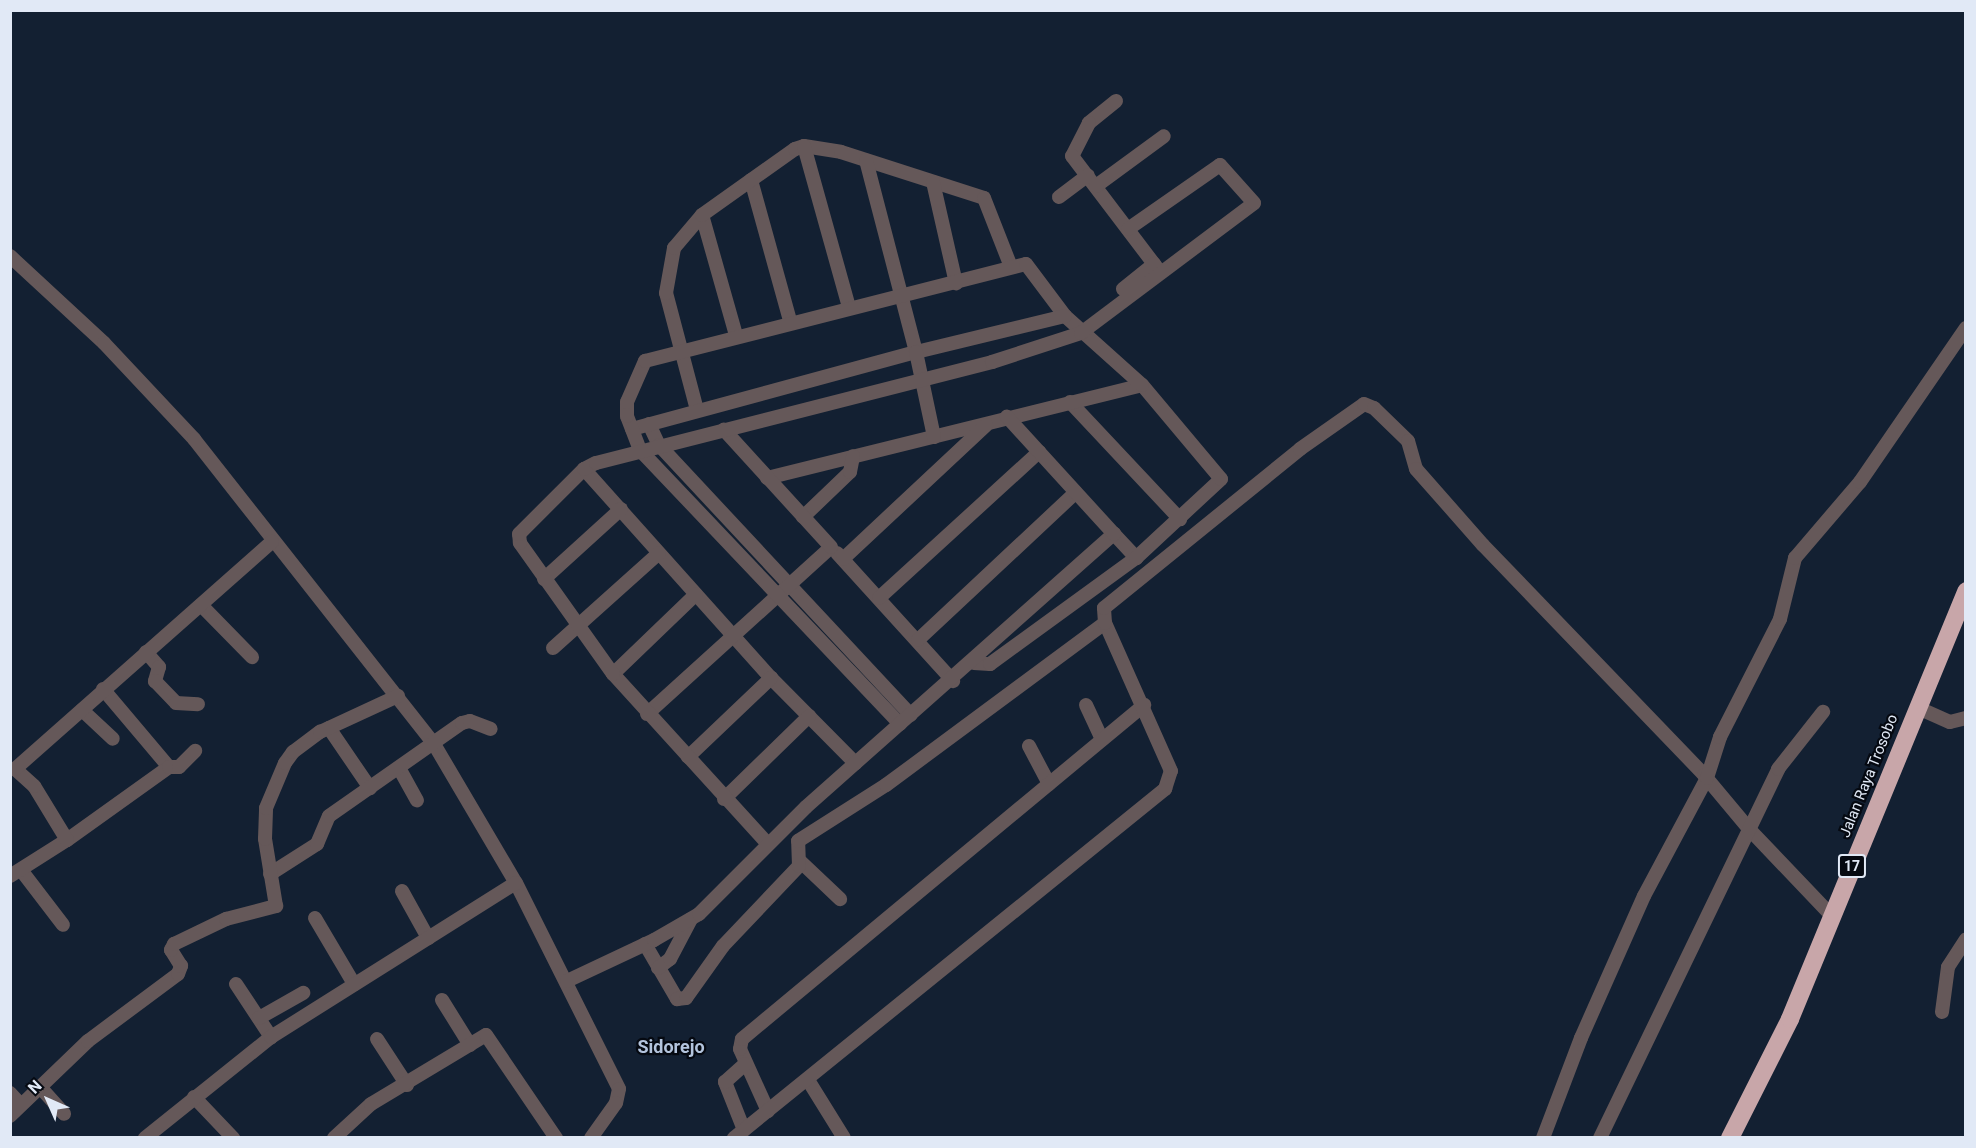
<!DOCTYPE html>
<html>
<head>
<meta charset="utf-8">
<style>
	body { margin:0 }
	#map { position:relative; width:1976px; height:1148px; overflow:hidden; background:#132032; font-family:Roboto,sans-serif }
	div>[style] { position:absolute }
	.minor>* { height:14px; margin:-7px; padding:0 7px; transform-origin:7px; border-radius:7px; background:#655859 }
	.highway>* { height:18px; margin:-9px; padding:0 9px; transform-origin:9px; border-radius:9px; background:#c8a6a9 }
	span { translate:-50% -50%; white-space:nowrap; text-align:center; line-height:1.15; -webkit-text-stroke:4.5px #050911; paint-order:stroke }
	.shield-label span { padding:2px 4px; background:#050911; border:2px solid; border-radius:4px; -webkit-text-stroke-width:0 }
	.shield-label { font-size:14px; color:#e1e9f6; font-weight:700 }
	.street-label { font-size:15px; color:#e1e9f6 }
	.quarter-label { font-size:18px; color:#b3c4dd; font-weight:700 }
	.frame { position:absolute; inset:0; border:12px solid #e1e9f6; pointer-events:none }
	.north { position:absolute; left:18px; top:1070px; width:60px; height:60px; -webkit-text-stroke:4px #050911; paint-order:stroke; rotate:315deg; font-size:16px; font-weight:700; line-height:24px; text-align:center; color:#e1e9f6 }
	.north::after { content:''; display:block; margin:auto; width:21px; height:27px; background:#e1e9f6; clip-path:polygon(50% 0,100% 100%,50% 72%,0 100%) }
</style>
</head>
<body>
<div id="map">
	<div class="minor">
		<div style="left:1116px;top:101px;width:35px;rotate:141deg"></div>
		<div style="left:1089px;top:123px;width:37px;rotate:117deg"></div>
		<div style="left:1072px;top:156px;width:146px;rotate:52.8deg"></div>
		<div style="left:804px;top:146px;width:37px;rotate:9deg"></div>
		<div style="left:841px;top:152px;width:150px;rotate:17.8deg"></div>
		<div style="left:984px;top:198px;width:74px;rotate:68.6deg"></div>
		<div style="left:751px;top:180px;width:146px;rotate:74.5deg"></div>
		<div style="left:933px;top:182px;width:104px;rotate:77.2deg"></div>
		<div style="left:1096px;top:186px;width:84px;rotate:-36.3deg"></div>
		<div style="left:1059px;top:197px;width:36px;rotate:-37deg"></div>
		<div style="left:702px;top:215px;width:125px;rotate:74.2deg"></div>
		<div style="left:10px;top:256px;width:128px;rotate:42.8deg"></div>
		<div style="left:104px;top:343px;width:132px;rotate:46.8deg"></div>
		<div style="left:194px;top:439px;width:388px;rotate:51.8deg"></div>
		<div style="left:434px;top:744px;width:161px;rotate:59.5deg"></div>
		<div style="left:516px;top:883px;width:230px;rotate:63.4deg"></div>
		<div style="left:619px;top:1089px;width:14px;rotate:102deg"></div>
		<div style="left:616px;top:1103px;width:43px;rotate:125.5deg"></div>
		<div style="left:1123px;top:289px;width:40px;rotate:-39deg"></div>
		<div style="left:1070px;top:402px;width:161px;rotate:46.8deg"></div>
		<div style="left:697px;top:410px;width:121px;rotate:-104.8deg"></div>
		<div style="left:666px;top:293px;width:46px;rotate:-79.9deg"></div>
		<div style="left:674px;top:248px;width:43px;rotate:-49.7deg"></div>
		<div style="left:702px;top:215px;width:114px;rotate:-35.4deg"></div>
		<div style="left:795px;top:149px;width:9px;rotate:-18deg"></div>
		<div style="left:804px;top:146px;width:167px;rotate:74.4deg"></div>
		<div style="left:649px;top:424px;width:23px;rotate:65deg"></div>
		<div style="left:659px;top:445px;width:369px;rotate:47deg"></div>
		<div style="left:632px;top:429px;width:294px;rotate:-15.2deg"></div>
		<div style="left:916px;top:352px;width:198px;rotate:-104.6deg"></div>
		<div style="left:584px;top:469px;width:280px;rotate:48.2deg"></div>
		<div style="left:771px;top:678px;width:120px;rotate:45.3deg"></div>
		<div style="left:767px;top:478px;width:386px;rotate:-13.9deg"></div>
		<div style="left:803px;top:517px;width:65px;rotate:-43.8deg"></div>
		<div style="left:850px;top:472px;width:16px;rotate:-79deg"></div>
		<div style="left:1114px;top:534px;width:33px;rotate:47deg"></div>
		<div style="left:837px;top:553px;width:173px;rotate:47.8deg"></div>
		<div style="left:843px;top:559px;width:196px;rotate:-43.1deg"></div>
		<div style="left:544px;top:579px;width:104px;rotate:-42.3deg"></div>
		<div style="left:879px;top:598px;width:217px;rotate:-42.4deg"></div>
		<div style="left:201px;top:605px;width:73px;rotate:45.6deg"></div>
		<div style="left:918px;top:640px;width:216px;rotate:-43.1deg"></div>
		<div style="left:553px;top:648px;width:142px;rotate:-41.9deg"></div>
		<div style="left:146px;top:652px;width:20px;rotate:49deg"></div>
		<div style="left:159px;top:667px;width:15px;rotate:106deg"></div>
		<div style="left:155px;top:681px;width:30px;rotate:46deg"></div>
		<div style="left:176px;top:703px;width:22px;rotate:3deg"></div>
		<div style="left:974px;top:663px;width:16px;rotate:4deg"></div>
		<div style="left:990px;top:664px;width:180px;rotate:-36deg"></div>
		<div style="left:1136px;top:558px;width:116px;rotate:-42.9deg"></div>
		<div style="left:1221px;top:479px;width:123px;rotate:-130deg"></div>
		<div style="left:1142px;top:385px;width:103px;rotate:-138.1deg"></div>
		<div style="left:613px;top:674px;width:115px;rotate:-43.9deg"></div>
		<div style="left:103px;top:689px;width:102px;rotate:49.8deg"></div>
		<div style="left:1086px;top:705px;width:38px;rotate:65deg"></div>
		<div style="left:82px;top:710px;width:42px;rotate:43.1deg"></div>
		<div style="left:1925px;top:711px;width:27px;rotate:24deg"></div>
		<div style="left:1950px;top:722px;width:16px;rotate:-14deg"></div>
		<div style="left:647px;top:714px;width:248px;rotate:-42.2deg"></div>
		<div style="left:831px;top:547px;width:159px;rotate:-132.4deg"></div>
		<div style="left:900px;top:724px;width:378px;rotate:-133.5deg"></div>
		<div style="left:640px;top:450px;width:36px;rotate:-111deg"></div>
		<div style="left:627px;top:416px;width:14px;rotate:-90deg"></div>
		<div style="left:627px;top:402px;width:45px;rotate:-66.3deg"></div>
		<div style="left:645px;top:361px;width:393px;rotate:-14.3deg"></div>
		<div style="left:1026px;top:264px;width:65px;rotate:53.1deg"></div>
		<div style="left:1065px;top:316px;width:153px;rotate:166.4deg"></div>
		<div style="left:916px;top:352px;width:87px;rotate:78deg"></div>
		<div style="left:329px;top:728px;width:73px;rotate:55.7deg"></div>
		<div style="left:1029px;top:746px;width:43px;rotate:62.2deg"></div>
		<div style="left:688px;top:757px;width:115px;rotate:-43.6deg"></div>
		<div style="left:399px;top:768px;width:37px;rotate:61deg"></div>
		<div style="left:724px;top:799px;width:119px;rotate:-44.3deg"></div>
		<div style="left:67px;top:840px;width:125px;rotate:-35.6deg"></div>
		<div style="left:169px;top:767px;width:10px"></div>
		<div style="left:179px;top:767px;width:23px;rotate:-45deg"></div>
		<div style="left:767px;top:843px;width:229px;rotate:-132.3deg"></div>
		<div style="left:613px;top:674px;width:161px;rotate:-125.4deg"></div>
		<div style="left:520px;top:543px;width:9px;rotate:-96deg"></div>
		<div style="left:519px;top:534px;width:92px;rotate:-45deg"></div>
		<div style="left:584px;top:469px;width:13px;rotate:-27deg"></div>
		<div style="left:596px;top:463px;width:409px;rotate:-14.3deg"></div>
		<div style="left:992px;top:362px;width:94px;rotate:-18deg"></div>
		<div style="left:1081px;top:333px;width:216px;rotate:-36.9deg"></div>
		<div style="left:1254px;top:203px;width:51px;rotate:-131.8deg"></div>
		<div style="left:1220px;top:165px;width:112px;rotate:145.2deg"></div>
		<div style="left:801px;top:862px;width:54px;rotate:43.5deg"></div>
		<div style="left:21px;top:870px;width:69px;rotate:52.6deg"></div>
		<div style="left:270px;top:874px;width:56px;rotate:-32.6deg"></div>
		<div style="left:317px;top:844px;width:30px;rotate:-67deg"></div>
		<div style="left:329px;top:816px;width:162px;rotate:-35deg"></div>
		<div style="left:462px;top:723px;width:8px;rotate:-14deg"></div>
		<div style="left:470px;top:721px;width:22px;rotate:21deg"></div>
		<div style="left:10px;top:876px;width:67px;rotate:-32.3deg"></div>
		<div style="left:67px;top:840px;width:63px;rotate:-121.4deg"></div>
		<div style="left:34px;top:786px;width:25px;rotate:-138deg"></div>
		<div style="left:15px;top:769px;width:343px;rotate:-41.5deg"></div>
		<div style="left:402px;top:891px;width:54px;rotate:61deg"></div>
		<div style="left:315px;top:918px;width:77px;rotate:59.4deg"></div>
		<div style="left:645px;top:944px;width:64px;rotate:59.8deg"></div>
		<div style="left:677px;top:999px;width:9px;rotate:-6deg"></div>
		<div style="left:686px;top:998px;width:64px;rotate:-54.6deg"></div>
		<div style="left:723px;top:946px;width:110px;rotate:-46.5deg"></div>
		<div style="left:799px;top:866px;width:25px;rotate:-92deg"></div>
		<div style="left:798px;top:841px;width:104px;rotate:-32.5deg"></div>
		<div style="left:886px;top:785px;width:272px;rotate:-36.5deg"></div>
		<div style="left:658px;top:968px;width:15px;rotate:-37deg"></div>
		<div style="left:670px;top:959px;width:45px;rotate:-62.3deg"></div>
		<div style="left:567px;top:981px;width:96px;rotate:-25.2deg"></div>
		<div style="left:654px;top:940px;width:52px;rotate:-30deg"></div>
		<div style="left:699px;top:914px;width:151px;rotate:-45deg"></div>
		<div style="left:806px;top:807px;width:412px;rotate:-41.6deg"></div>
		<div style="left:1114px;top:534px;width:159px;rotate:-132.4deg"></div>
		<div style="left:236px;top:984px;width:64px;rotate:56.6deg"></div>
		<div style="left:442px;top:1000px;width:53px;rotate:58.1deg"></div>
		<div style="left:1942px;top:1012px;width:45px;rotate:-82.4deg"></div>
		<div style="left:1948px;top:967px;width:33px;rotate:-57deg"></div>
		<div style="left:259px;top:1018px;width:51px;rotate:-29.6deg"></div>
		<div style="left:377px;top:1039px;width:55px;rotate:56.9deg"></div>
		<div style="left:808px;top:1080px;width:68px;rotate:58.2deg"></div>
		<div style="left:40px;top:1087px;width:36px;rotate:48deg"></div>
		<div style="left:10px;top:1093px;width:16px;rotate:47deg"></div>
		<div style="left:194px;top:1097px;width:57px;rotate:46.4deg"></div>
		<div style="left:768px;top:1111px;width:68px;rotate:-114.3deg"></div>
		<div style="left:740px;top:1049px;width:10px;rotate:-79deg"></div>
		<div style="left:742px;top:1039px;width:523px;rotate:-39.72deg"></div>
		<div style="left:10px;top:1116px;width:108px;rotate:-43.9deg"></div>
		<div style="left:88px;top:1041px;width:112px;rotate:-36.7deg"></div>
		<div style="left:178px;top:974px;width:9px;rotate:-69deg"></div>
		<div style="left:181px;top:966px;width:19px;rotate:-122deg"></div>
		<div style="left:171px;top:950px;width:7px;rotate:-63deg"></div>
		<div style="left:174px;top:944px;width:58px;rotate:-25.7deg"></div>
		<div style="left:226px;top:919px;width:52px;rotate:-14.6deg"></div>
		<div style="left:276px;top:906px;width:68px;rotate:-99.3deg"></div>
		<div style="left:265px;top:839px;width:31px;rotate:-88deg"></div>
		<div style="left:266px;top:808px;width:49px;rotate:-67.1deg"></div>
		<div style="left:285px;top:763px;width:14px;rotate:-54deg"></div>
		<div style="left:293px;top:752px;width:34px;rotate:-37deg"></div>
		<div style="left:320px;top:732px;width:86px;rotate:-24.8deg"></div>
		<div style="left:744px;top:1130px;width:52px;rotate:-111.6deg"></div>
		<div style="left:725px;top:1082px;width:27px;rotate:-42deg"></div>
		<div style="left:145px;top:1138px;width:161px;rotate:-38.7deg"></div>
		<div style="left:271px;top:1037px;width:289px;rotate:-32.2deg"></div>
		<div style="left:334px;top:1138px;width:50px;rotate:-42.6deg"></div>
		<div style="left:371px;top:1104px;width:134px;rotate:-31deg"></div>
		<div style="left:486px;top:1035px;width:125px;rotate:55.8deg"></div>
		<div style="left:734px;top:1138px;width:555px;rotate:-39deg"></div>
		<div style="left:1165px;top:789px;width:19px;rotate:-72deg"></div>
		<div style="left:1171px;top:771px;width:162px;rotate:-114deg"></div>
		<div style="left:1105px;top:623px;width:15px;rotate:-94deg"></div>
		<div style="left:1104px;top:608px;width:252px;rotate:-39deg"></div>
		<div style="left:1300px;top:449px;width:78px;rotate:-35.1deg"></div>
		<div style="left:1364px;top:404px;width:11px;rotate:22deg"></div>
		<div style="left:1374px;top:408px;width:47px;rotate:44.1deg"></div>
		<div style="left:1408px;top:441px;width:29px;rotate:74deg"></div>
		<div style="left:1416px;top:469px;width:101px;rotate:48.6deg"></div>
		<div style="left:1483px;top:545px;width:319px;rotate:46.1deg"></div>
		<div style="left:1704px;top:775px;width:72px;rotate:50.1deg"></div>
		<div style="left:1750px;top:830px;width:119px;rotate:46.4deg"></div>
		<div style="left:1543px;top:1138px;width:107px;rotate:-69.2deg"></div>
		<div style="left:1581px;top:1038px;width:155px;rotate:-66.1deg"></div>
		<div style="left:1644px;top:896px;width:134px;rotate:-61.9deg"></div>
		<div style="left:1707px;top:778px;width:43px;rotate:-72.4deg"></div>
		<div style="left:1720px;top:737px;width:132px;rotate:-63deg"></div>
		<div style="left:1780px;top:619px;width:63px;rotate:-76.2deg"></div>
		<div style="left:1795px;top:558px;width:100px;rotate:-49.5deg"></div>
		<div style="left:1860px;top:482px;width:187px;rotate:-55.5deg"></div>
		<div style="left:1600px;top:1138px;width:410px;rotate:-64.2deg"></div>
		<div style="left:1778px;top:769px;width:73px;rotate:-51.7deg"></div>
	</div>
	<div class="highway">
		<div style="left:1730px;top:1138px;width:133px;rotate:-63.2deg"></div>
		<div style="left:1790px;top:1019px;width:463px;rotate:-67.6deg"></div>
	</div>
	<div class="shield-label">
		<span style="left:1852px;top:866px">17</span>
	</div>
	<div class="street-label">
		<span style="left:1869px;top:776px;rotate:-68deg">Jalan Raya Trosobo</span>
	</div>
	<div class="quarter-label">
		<span style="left:671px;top:1047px">Sidorejo</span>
	</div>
	<div class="frame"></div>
	<div class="north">N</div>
</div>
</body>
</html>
